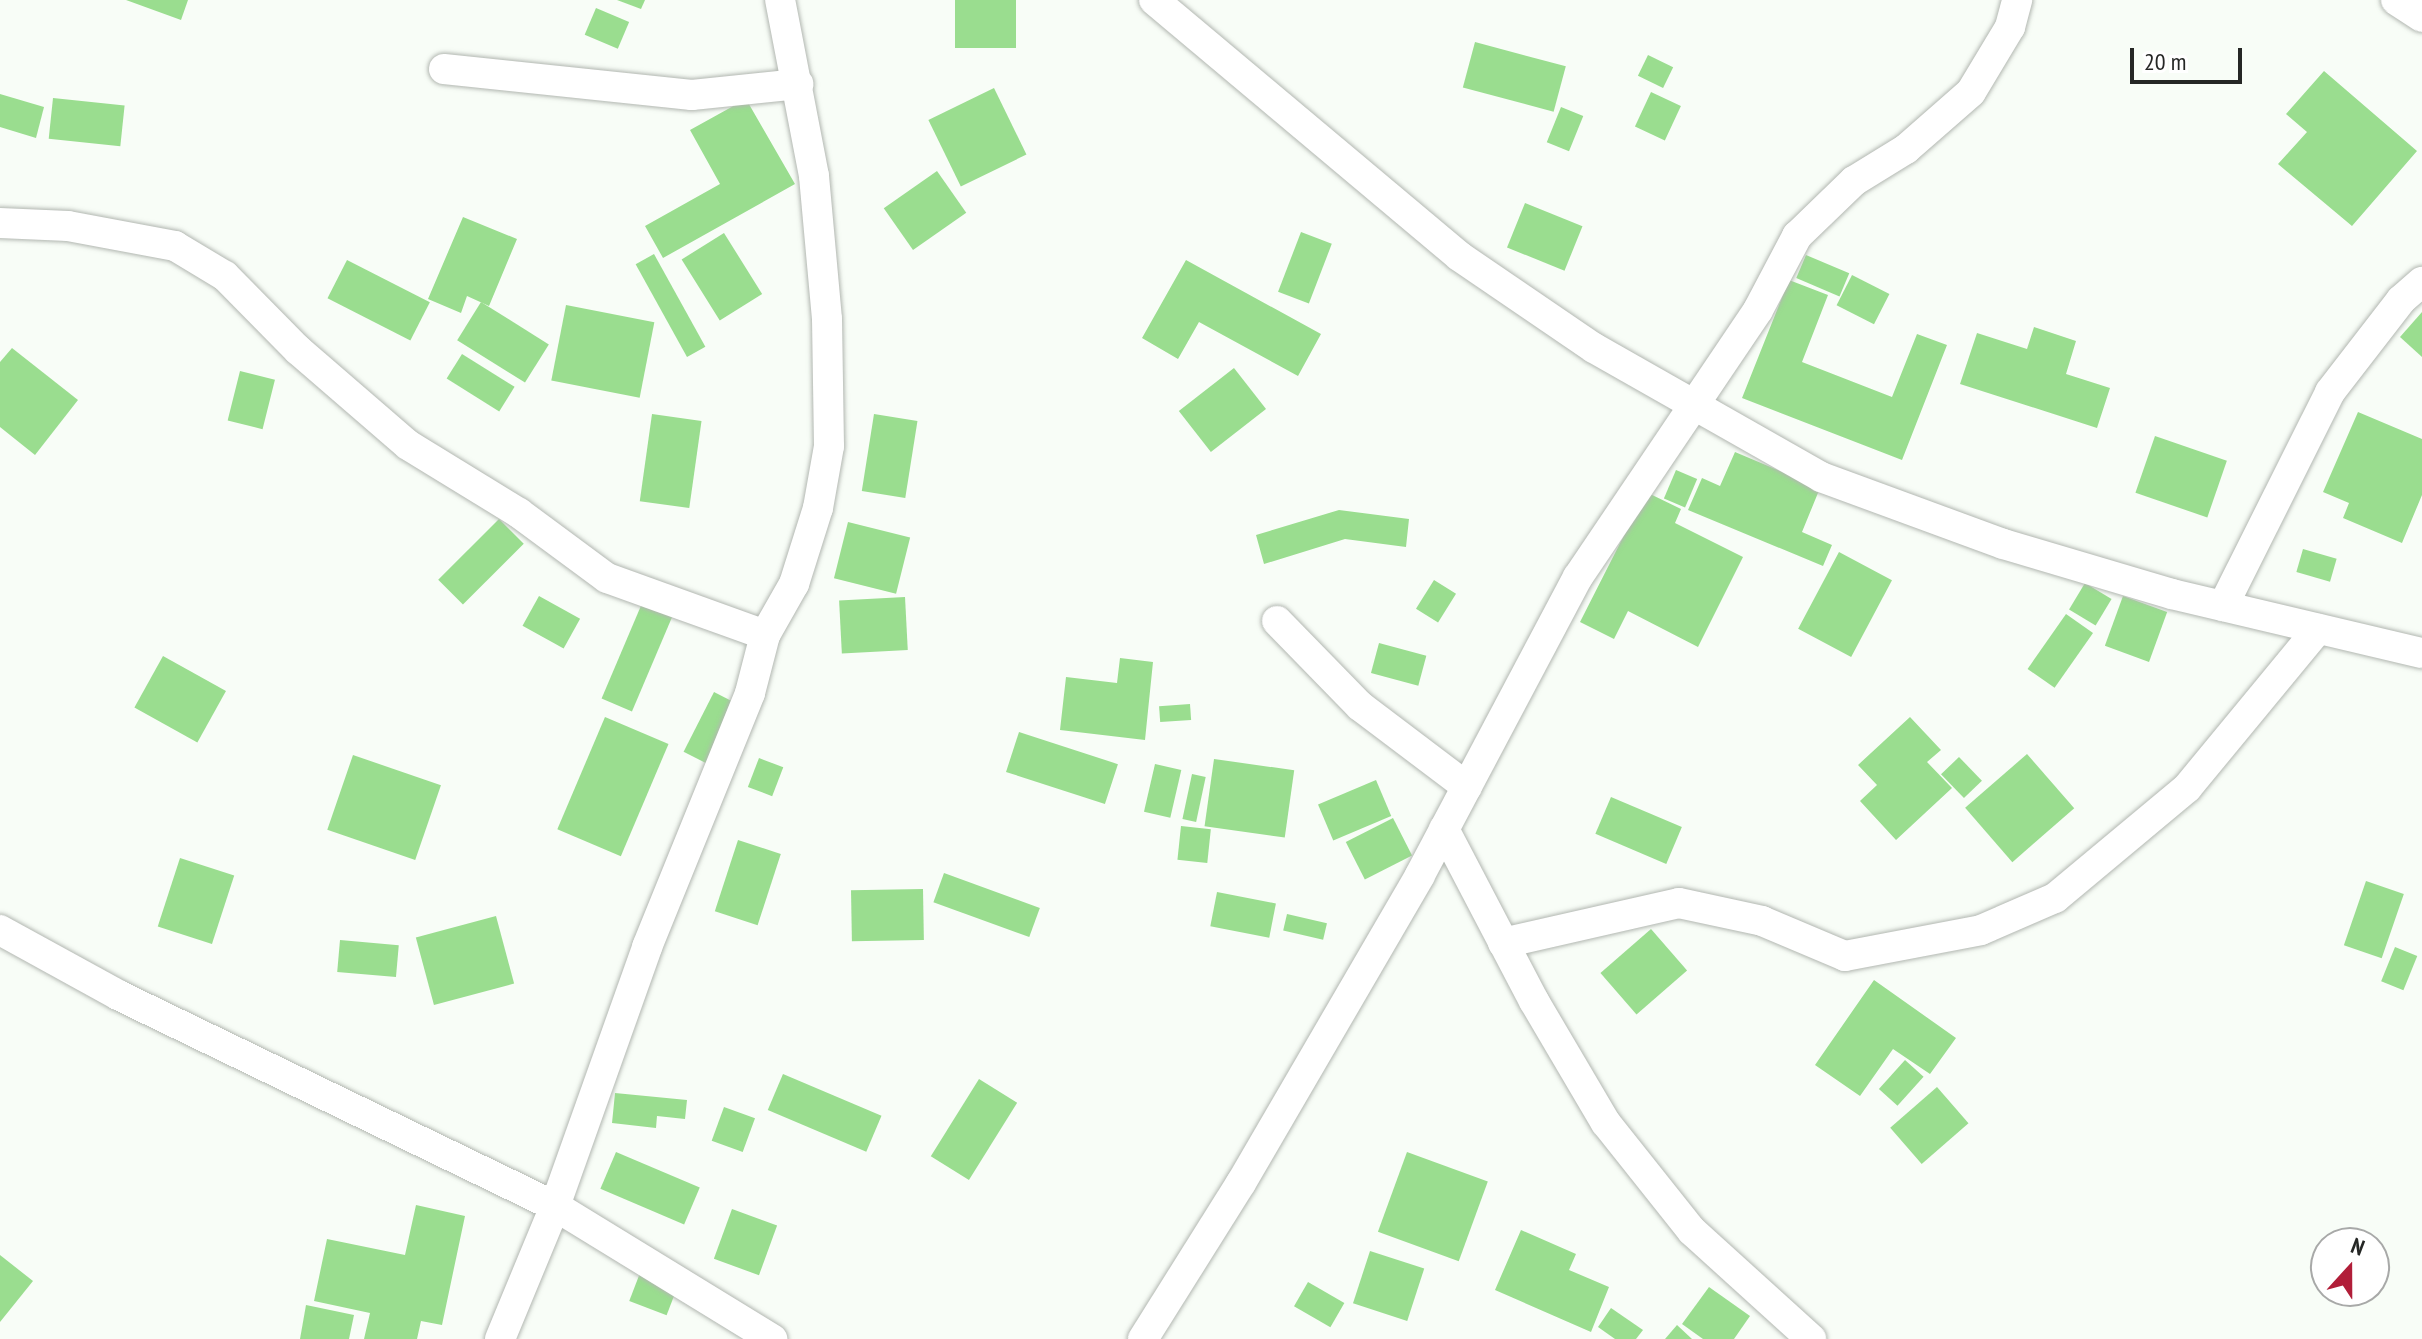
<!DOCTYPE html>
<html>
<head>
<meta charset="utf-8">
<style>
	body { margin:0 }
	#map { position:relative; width:2422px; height:1339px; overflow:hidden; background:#f8fdf7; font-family:"PT Sans Narrow",sans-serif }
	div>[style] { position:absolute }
	.building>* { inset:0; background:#9add8f; transform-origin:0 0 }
	.roads { filter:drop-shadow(0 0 2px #b2b7b1) drop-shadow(0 0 2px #b2b7b1) }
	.street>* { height:30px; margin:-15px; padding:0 15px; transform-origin:15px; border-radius:15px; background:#fff }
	span { translate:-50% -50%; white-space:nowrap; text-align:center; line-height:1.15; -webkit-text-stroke:6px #fff; paint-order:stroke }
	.north { position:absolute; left:2310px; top:1227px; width:80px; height:80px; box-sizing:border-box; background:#fff; border:2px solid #a8a9a8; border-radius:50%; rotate:21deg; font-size:22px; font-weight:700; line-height:32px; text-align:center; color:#252725 }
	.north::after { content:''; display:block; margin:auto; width:28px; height:36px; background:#b11e39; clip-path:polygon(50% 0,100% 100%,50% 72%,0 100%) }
	.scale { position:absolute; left:2130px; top:48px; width:112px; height:36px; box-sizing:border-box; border:4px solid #252725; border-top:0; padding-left:10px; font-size:24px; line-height:28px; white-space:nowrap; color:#252725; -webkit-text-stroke:6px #fff; paint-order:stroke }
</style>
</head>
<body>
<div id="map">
	<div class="building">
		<div style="clip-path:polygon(126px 0,188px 0,181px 20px)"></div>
		<div style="clip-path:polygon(617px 0,645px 0,641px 9px)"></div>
		<div style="left:955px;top:0;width:61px;height:48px"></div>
		<div style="left:596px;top:8px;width:36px;height:29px;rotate:23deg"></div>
		<div style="left:1475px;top:42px;width:94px;height:47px;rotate:15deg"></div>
		<div style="left:1648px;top:55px;width:28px;height:23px;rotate:26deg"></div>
		<div style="clip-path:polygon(2324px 71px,2417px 151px,2352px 226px,2278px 164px,2307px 132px,2286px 114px)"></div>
		<div style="left:994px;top:88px;width:74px;height:73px;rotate:64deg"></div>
		<div style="left:1651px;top:92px;width:33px;height:38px;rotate:25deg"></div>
		<div style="clip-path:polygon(0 94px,44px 107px,36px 138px,0 127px)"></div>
		<div style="left:53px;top:98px;width:72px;height:41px;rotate:6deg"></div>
		<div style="clip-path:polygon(746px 99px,795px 184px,663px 258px,645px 226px,720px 184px,690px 130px)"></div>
		<div style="left:1561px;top:107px;width:24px;height:38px;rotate:22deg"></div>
		<div style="left:937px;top:171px;width:51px;height:65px;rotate:55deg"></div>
		<div style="left:1525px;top:203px;width:62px;height:48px;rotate:22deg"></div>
		<div style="clip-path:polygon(463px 217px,517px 239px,489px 306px,467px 296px,461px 313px,428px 299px)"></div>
		<div style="left:1301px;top:232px;width:33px;height:64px;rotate:21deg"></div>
		<div style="left:724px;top:233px;width:72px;height:50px;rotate:58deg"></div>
		<div style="left:654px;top:254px;width:106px;height:21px;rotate:61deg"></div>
		<div style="left:1806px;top:255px;width:47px;height:25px;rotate:23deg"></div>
		<div style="left:347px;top:260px;width:93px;height:43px;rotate:27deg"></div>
		<div style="clip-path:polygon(1186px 260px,1321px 334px,1298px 376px,1199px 322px,1178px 359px,1142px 338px)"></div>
		<div style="left:1852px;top:275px;width:42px;height:34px;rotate:27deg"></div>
		<div style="clip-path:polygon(1789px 280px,1828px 295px,1802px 362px,1892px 397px,1917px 334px,1947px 345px,1902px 460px,1742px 398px)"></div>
		<div style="left:481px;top:302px;width:80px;height:45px;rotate:32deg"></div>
		<div style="left:566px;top:305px;width:90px;height:77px;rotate:11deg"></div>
		<div style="clip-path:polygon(2422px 312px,2422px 357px,2400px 337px)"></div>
		<div style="clip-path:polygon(2034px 327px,2076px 341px,2066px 374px,2110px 388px,2097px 428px,1960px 384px,1977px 333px,2027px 349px)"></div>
		<div style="clip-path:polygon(12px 348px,78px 400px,35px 455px,0 427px,0 362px)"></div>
		<div style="left:462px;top:354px;width:62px;height:29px;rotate:32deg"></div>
		<div style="left:1234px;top:368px;width:52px;height:70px;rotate:52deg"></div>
		<div style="left:240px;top:371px;width:36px;height:51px;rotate:14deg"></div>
		<div style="clip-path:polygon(2358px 412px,2422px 439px,2422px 495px,2402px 543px,2343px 518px,2349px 503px,2323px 492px)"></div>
		<div style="left:652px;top:414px;width:50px;height:88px;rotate:8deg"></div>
		<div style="left:874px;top:414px;width:44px;height:78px;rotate:9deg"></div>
		<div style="left:2155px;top:436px;width:76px;height:60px;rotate:19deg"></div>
		<div style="clip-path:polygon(1735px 452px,1820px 488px,1802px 532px,1832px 545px,1823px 566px,1688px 510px,1702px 478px,1720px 486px)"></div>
		<div style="left:1676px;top:470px;width:23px;height:31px;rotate:23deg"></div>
		<div style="clip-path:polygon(1646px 492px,1681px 509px,1675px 523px,1743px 557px,1698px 647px,1628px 611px,1614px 639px,1580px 622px)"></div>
		<div style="clip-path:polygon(1339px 510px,1409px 519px,1406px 547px,1345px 539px,1264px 564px,1256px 535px)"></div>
		<div style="left:499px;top:519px;width:35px;height:86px;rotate:45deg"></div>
		<div style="left:848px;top:522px;width:64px;height:58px;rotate:14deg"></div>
		<div style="left:2303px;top:549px;width:35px;height:24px;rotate:16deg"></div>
		<div style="left:1839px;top:552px;width:60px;height:87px;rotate:28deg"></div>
		<div style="left:1434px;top:580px;width:26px;height:34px;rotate:32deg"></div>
		<div style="left:2085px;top:583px;width:31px;height:31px;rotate:31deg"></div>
		<div style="left:539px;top:596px;width:47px;height:34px;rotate:29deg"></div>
		<div style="left:2123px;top:596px;width:47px;height:53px;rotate:20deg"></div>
		<div style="left:905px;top:597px;width:53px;height:66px;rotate:87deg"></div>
		<div style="left:643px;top:601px;width:33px;height:106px;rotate:23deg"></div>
		<div style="left:2066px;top:614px;width:33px;height:67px;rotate:35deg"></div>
		<div style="left:1379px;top:643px;width:49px;height:31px;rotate:15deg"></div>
		<div style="left:163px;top:656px;width:72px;height:59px;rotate:29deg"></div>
		<div style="clip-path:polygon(1120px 658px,1153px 662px,1145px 740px,1060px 730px,1066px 677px,1117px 683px)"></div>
		<div style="left:714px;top:692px;width:28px;height:67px;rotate:27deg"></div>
		<div style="left:1190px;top:704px;width:16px;height:31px;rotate:86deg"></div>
		<div style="left:605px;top:717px;width:69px;height:122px;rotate:23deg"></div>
		<div style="clip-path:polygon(1910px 717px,1941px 750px,1927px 762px,1952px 788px,1896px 840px,1860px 801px,1877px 785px,1858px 765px)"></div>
		<div style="left:1019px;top:732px;width:104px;height:42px;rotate:18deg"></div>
		<div style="left:2027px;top:754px;width:72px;height:82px;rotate:49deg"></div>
		<div style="left:353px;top:755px;width:93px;height:79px;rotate:19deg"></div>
		<div style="left:1959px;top:757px;width:33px;height:25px;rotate:46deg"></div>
		<div style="left:759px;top:758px;width:26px;height:31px;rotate:21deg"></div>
		<div style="left:1214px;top:759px;width:81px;height:68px;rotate:8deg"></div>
		<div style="left:1155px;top:764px;width:27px;height:49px;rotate:13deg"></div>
		<div style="left:1192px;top:774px;width:14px;height:46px;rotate:12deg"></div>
		<div style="left:1376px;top:780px;width:39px;height:63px;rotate:67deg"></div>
		<div style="left:1611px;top:797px;width:77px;height:40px;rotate:23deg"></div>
		<div style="left:1393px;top:818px;width:42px;height:53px;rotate:63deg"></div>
		<div style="left:1181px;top:826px;width:30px;height:34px;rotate:6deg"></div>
		<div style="left:738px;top:840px;width:45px;height:75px;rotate:18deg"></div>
		<div style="left:180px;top:858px;width:57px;height:72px;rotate:18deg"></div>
		<div style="left:944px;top:873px;width:102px;height:31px;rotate:20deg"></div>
		<div style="left:2366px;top:881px;width:40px;height:68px;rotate:19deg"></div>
		<div style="left:923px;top:889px;width:51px;height:72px;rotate:89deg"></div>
		<div style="left:1217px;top:892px;width:60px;height:35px;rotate:11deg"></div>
		<div style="left:1287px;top:914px;width:41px;height:17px;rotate:13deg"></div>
		<div style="left:496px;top:916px;width:70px;height:83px;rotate:75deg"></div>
		<div style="left:1651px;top:929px;width:55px;height:67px;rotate:49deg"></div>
		<div style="left:340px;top:940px;width:59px;height:32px;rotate:5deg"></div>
		<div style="left:2395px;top:947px;width:24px;height:37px;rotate:22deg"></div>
		<div style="clip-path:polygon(1874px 980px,1956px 1038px,1930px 1074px,1893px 1049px,1860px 1096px,1815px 1065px)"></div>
		<div style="left:1905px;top:1060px;width:25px;height:39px;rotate:42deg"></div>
		<div style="left:783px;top:1074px;width:107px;height:39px;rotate:23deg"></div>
		<div style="left:979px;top:1079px;width:45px;height:91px;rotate:32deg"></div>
		<div style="left:1937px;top:1087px;width:48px;height:62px;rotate:49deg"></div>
		<div style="clip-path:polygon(615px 1093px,687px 1100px,685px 1119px,657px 1116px,656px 1128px,612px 1123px)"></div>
		<div style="left:724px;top:1107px;width:33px;height:36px;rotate:20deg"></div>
		<div style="left:616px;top:1152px;width:91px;height:40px;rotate:23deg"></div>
		<div style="left:1407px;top:1152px;width:86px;height:85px;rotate:20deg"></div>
		<div style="clip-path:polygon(416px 1205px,465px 1216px,442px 1325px,421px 1321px,417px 1339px,364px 1339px,370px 1313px,314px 1301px,327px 1239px,405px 1255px)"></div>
		<div style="left:732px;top:1209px;width:48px;height:53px;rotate:20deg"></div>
		<div style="clip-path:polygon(1521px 1230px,1576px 1254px,1569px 1270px,1609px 1287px,1591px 1332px,1495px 1290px)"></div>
		<div style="left:1370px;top:1251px;width:57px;height:55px;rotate:18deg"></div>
		<div style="clip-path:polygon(0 1255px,33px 1281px,0 1322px)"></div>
		<div style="left:640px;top:1273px;width:40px;height:30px;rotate:21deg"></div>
		<div style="left:1308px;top:1282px;width:42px;height:28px;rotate:30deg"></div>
		<div style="clip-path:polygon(1709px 1287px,1750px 1316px,1734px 1339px,1703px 1339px,1682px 1324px)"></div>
		<div style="clip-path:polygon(306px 1305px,354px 1315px,349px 1339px,300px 1339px)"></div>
		<div style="clip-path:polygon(1611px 1308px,1643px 1330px,1636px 1339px,1615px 1339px,1598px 1327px)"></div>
		<div style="clip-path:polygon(1677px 1325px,1692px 1339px,1665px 1339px)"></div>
	</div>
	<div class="roads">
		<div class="street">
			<div style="left:1154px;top:0;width:398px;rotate:40deg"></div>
			<div style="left:1459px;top:256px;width:163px;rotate:34.3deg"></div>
			<div style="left:1594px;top:348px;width:261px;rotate:29.6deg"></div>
			<div style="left:1821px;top:477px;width:194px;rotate:20.2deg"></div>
			<div style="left:2003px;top:544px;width:176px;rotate:16.5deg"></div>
			<div style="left:2172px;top:594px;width:257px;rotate:13.3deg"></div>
			<div style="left:2396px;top:0;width:31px;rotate:33deg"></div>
			<div style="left:444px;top:69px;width:249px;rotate:6deg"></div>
			<div style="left:692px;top:95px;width:107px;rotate:-5.9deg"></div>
			<div style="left:0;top:223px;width:68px;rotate:2.5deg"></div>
			<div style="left:68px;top:226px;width:109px;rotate:10.6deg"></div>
			<div style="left:175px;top:246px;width:58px;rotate:31deg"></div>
			<div style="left:225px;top:276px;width:104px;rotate:45.4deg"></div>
			<div style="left:298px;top:350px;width:145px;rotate:40.8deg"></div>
			<div style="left:408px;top:445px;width:130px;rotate:31.5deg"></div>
			<div style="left:519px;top:513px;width:109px;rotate:36.5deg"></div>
			<div style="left:607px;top:578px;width:168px;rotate:19.8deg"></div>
			<div style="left:2223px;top:606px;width:239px;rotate:-63.4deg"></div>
			<div style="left:2330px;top:392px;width:116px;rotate:-52.3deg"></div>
			<div style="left:2401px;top:300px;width:28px;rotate:-41deg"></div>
			<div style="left:1277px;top:621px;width:119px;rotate:45.7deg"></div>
			<div style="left:1360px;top:706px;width:134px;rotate:37.1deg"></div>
			<div style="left:1444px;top:829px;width:194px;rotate:62.4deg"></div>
			<div style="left:1534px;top:1001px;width:142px;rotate:59.5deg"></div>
			<div style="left:1606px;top:1123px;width:138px;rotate:51.5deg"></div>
			<div style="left:1692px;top:1231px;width:161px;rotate:42.2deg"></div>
			<div style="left:0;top:930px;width:135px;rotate:28.8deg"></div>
			<div style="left:118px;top:995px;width:485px;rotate:25.8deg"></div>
			<div style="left:555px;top:1206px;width:255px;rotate:31.5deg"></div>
			<div style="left:1503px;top:943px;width:180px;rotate:-12.8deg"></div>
			<div style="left:1679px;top:903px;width:85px;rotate:12.2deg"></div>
			<div style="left:1762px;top:921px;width:90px;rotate:22.9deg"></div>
			<div style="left:1845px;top:956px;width:138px;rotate:-10.8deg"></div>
			<div style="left:1981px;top:930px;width:81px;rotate:-23.4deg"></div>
			<div style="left:2055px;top:898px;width:172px;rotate:-39.8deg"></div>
			<div style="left:2187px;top:788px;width:206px;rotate:-50.5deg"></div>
			<div style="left:500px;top:1339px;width:144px;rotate:-67.5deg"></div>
			<div style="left:555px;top:1206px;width:275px;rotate:-70.4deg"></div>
			<div style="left:647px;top:947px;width:274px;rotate:-67.9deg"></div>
			<div style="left:750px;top:693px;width:60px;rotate:-75.5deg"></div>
			<div style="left:765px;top:635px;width:59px;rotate:-60.4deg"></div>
			<div style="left:794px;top:584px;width:80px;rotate:-72.5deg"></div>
			<div style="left:818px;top:508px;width:63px;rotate:-79.9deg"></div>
			<div style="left:829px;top:446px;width:127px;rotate:-90.9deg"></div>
			<div style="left:827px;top:319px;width:144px;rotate:-95.2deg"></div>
			<div style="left:814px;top:176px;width:179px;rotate:-100.9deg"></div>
			<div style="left:1143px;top:1339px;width:184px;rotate:-57.9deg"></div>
			<div style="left:1241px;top:1183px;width:356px;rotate:-59.8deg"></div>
			<div style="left:1420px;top:875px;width:337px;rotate:-62.1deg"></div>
			<div style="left:1578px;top:577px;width:322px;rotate:-56deg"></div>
			<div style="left:1758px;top:310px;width:84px;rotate:-62.2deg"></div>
			<div style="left:1797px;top:236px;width:79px;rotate:-44deg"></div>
			<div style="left:1854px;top:181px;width:61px;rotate:-31.6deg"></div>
			<div style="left:1906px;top:149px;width:86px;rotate:-41.2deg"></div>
			<div style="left:1971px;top:92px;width:76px;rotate:-59deg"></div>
			<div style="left:2010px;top:27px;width:28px;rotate:-75deg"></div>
		</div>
	</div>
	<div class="north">N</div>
	<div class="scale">20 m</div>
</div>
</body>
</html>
